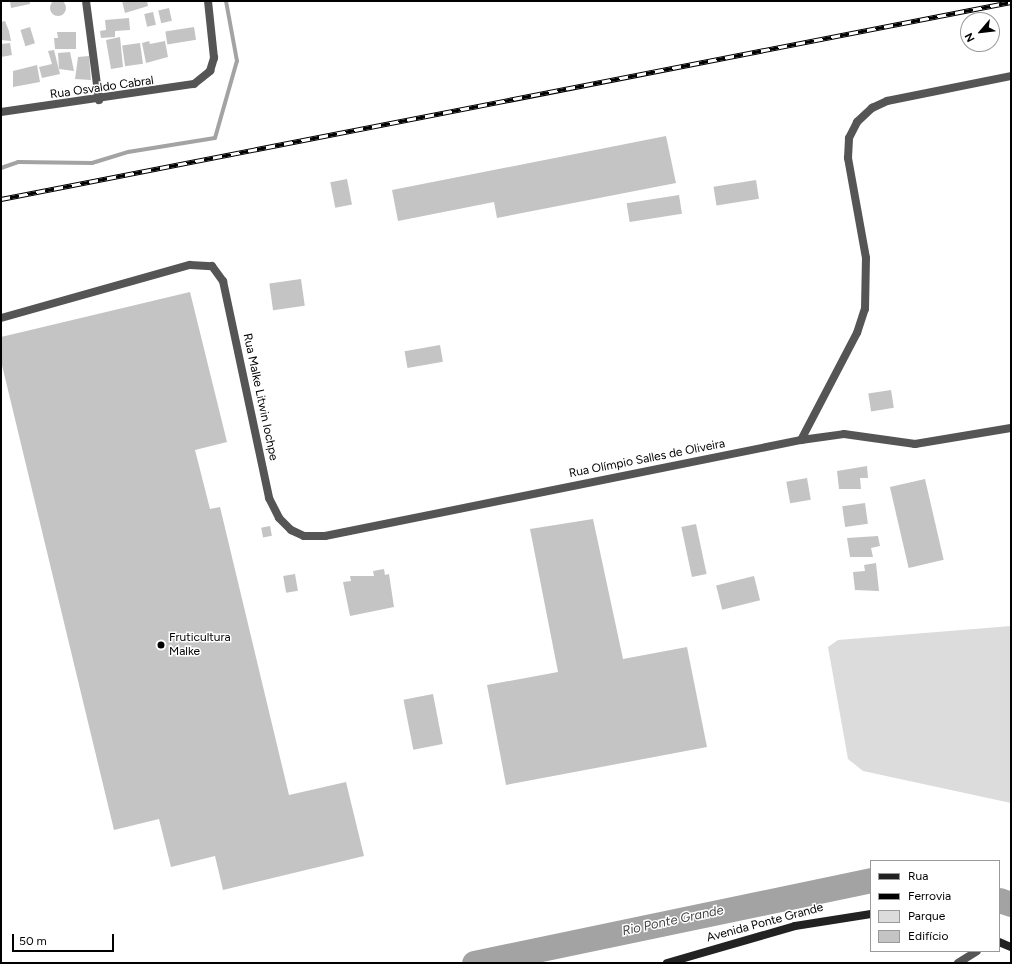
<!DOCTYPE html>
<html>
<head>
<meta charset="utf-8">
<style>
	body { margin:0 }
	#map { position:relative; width:1012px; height:964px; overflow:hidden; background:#fff; font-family:Figtree,sans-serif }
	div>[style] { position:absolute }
	.green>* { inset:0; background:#dcdcdc }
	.stream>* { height:4px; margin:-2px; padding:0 2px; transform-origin:2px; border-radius:2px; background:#a3a3a3 }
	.river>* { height:25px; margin:-12.5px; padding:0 12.5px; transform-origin:12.5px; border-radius:12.5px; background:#a3a3a3 }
	.building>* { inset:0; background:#c4c4c4; transform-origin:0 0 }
	.round { border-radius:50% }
	.street>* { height:8px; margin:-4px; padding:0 4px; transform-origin:4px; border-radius:4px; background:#555 }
	.secondary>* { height:8px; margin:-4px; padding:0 4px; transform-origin:4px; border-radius:4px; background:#222 }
	.rail>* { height:4.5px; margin-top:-2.25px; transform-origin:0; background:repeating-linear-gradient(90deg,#fff 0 9px,#000 0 18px); box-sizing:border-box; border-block:1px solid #000 }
	.dots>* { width:11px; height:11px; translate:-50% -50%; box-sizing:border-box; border:2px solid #fff; border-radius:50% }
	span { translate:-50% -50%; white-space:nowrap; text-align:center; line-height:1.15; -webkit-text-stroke:3px #fff; paint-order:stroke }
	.street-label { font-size:12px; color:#000 }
	.poi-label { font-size:12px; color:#000 }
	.left { translate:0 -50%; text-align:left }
	.water-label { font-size:13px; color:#444; font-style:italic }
	.frame { position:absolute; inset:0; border:2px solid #000; pointer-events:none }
	.legend { position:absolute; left:870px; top:860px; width:130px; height:92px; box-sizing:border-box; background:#fff; border:1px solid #999; margin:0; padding:5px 7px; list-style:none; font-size:12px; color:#000 }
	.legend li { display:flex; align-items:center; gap:8px; height:20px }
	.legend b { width:20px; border:1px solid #999 }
	.north { position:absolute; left:960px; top:12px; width:40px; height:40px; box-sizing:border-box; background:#fff; border:1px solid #999; border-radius:50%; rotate:242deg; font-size:11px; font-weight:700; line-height:16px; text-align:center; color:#000 }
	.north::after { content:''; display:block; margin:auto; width:14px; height:18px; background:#000; clip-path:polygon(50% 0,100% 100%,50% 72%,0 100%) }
	.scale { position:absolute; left:12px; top:934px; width:102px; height:18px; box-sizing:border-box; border:2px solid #000; border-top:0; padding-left:5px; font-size:12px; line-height:14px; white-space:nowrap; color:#000; -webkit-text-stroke:3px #fff; paint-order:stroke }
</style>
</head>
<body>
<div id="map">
	<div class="green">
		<div style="clip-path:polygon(1011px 626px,1011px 803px,863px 771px,848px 759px,828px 647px,838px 640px)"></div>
	</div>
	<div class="stream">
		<div style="left:1px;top:168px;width:18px;rotate:-19deg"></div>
		<div style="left:18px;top:162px;width:74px;rotate:0.8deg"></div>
		<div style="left:92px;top:163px;width:38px;rotate:-17deg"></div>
		<div style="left:128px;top:152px;width:88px;rotate:-9.1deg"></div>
		<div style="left:215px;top:138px;width:80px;rotate:-74.1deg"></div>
		<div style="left:237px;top:61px;width:61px;rotate:-100.4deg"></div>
	</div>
	<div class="river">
		<div style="left:999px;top:900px;width:13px;rotate:18deg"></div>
		<div style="left:474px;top:963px;width:406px;rotate:-11.8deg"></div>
	</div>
	<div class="building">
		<div class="round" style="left:50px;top:0;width:16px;height:16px"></div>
		<div style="clip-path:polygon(10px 1px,30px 1px,30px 4px,11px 8px)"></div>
		<div style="clip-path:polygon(122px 1px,147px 1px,148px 6px,125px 13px)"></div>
		<div style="left:169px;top:8px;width:13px;height:11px;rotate:77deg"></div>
		<div style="left:153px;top:12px;width:13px;height:9px;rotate:77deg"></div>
		<div style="clip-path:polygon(129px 18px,130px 30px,115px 31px,115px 37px,101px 38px,100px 31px,106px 30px,105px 20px)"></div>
		<div style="clip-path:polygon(5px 21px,9px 31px,11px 41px,1px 40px,1px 22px)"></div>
		<div style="left:30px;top:27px;width:17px;height:10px;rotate:73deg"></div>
		<div style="left:194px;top:27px;width:13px;height:29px;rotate:81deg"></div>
		<div style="clip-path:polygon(57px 32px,76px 32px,76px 49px,55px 49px,54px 38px,58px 38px)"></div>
		<div style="clip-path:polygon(120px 37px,123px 67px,111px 69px,106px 40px)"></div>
		<div style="clip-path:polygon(149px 41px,150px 44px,165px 41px,168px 57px,146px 63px,142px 43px)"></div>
		<div style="clip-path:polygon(10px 43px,12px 55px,1px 57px,1px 44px)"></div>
		<div style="left:140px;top:43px;width:21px;height:18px;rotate:82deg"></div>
		<div style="clip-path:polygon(54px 50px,60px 74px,42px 78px,39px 67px,52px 64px,48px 51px)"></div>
		<div style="clip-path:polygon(70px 52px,74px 71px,59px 69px,58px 53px)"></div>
		<div style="clip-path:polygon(89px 56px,91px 80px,75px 79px,78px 57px)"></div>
		<div style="clip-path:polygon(37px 65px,40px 82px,13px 87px,13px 71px)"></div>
		<div style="clip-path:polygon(666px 136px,676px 183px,497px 218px,494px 202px,398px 221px,392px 190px)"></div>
		<div style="left:347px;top:179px;width:26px;height:17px;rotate:79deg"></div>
		<div style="left:756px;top:180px;width:19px;height:43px;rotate:81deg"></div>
		<div style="left:679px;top:195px;width:19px;height:53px;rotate:81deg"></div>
		<div style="left:301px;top:279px;width:27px;height:32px;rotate:82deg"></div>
		<div style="clip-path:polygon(190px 292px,227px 442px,195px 450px,210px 509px,220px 507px,289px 795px,346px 782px,364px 856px,223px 890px,215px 856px,171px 867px,159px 819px,114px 830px,1px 361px,1px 337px)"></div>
		<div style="left:440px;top:345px;width:17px;height:36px;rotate:80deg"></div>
		<div style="left:891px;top:390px;width:18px;height:23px;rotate:81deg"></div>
		<div style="clip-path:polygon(867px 466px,868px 478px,860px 478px,861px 489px,839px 489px,837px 471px)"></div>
		<div style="left:807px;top:478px;width:22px;height:21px;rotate:80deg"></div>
		<div style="left:925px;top:479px;width:83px;height:36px;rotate:77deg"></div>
		<div style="left:865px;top:503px;width:21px;height:23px;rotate:82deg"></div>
		<div style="clip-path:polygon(593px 519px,623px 659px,687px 647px,707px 747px,506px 785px,487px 685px,558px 672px,530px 529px)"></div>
		<div style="left:696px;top:524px;width:51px;height:15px;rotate:78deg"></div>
		<div style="left:270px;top:526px;width:10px;height:9px;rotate:79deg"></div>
		<div style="clip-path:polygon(878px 536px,880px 546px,871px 548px,873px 557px,850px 557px,847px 538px)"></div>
		<div style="clip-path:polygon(876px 563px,879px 591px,855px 590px,853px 572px,865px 571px,864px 565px)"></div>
		<div style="clip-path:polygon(384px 569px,385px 575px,389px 574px,394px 607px,350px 616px,343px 582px,351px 581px,350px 576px,374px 576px,373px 571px)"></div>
		<div style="left:295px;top:574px;width:17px;height:12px;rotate:80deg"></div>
		<div style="left:754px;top:576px;width:25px;height:39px;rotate:76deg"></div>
		<div style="left:433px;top:694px;width:51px;height:30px;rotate:79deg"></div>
	</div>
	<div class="street">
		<div style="left:86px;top:1px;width:100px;rotate:82.5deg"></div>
		<div style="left:1px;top:112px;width:195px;rotate:-8.3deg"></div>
		<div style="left:194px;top:84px;width:21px;rotate:-39deg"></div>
		<div style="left:210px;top:71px;width:14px;rotate:-73deg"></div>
		<div style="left:214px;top:58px;width:57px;rotate:-96deg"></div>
		<div style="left:1px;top:318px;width:196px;rotate:-15.7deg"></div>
		<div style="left:190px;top:265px;width:22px;rotate:3deg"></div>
		<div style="left:212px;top:266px;width:19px;rotate:54deg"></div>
		<div style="left:223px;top:281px;width:222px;rotate:78deg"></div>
		<div style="left:269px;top:498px;width:22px;rotate:63deg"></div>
		<div style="left:279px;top:518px;width:17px;rotate:45deg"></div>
		<div style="left:291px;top:530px;width:14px;rotate:25deg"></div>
		<div style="left:304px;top:536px;width:21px"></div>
		<div style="left:325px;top:536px;width:486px;rotate:-11.4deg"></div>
		<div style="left:801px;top:440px;width:43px;rotate:-7.9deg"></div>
		<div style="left:844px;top:434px;width:72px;rotate:8deg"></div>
		<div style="left:915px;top:444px;width:97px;rotate:-9.5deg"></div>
		<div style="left:801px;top:440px;width:121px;rotate:-62.4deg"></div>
		<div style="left:857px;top:333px;width:25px;rotate:-72deg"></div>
		<div style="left:865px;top:309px;width:51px;rotate:-88.9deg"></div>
		<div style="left:866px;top:258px;width:102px;rotate:-100.2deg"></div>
		<div style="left:848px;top:158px;width:20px;rotate:-87deg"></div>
		<div style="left:849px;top:138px;width:18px;rotate:-63deg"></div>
		<div style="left:857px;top:122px;width:21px;rotate:-43deg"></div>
		<div style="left:872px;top:108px;width:17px;rotate:-25deg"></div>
		<div style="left:887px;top:101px;width:126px;rotate:-11.4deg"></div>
		<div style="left:958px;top:963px;width:22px;rotate:-32deg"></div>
	</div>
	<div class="secondary">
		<div style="left:999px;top:942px;width:13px;rotate:23deg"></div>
		<div style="left:667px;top:963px;width:133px;rotate:-16.1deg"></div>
		<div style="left:795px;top:926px;width:77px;rotate:-9deg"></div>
	</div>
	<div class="rail">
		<div style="left:1px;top:199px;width:1029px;rotate:-11.04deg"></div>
	</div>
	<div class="dots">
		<div style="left:161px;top:645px;background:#000"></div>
	</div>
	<div class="street-label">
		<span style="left:102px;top:88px;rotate:-8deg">Rua Osvaldo Cabral</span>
		<span style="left:260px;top:397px;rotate:78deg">Rua Malke Litwin Iochpe</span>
		<span style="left:647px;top:459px;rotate:-11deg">Rua Olímpio Salles de Oliveira</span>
		<span style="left:765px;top:923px;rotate:-15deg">Avenida Ponte Grande</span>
	</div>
	<div class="poi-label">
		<span class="left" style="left:169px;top:645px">Fruticultura<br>Malke</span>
	</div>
	<div class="water-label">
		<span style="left:673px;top:921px;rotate:-12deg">Rio Ponte Grande</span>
	</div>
	<div class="frame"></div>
	<ul class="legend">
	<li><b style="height:5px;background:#222"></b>Rua</li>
	<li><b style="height:5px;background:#000"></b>Ferrovia</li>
	<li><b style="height:11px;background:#dcdcdc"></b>Parque</li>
	<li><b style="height:11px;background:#c4c4c4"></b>Edifício</li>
	</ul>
	<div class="north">N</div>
	<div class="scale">50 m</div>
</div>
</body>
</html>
